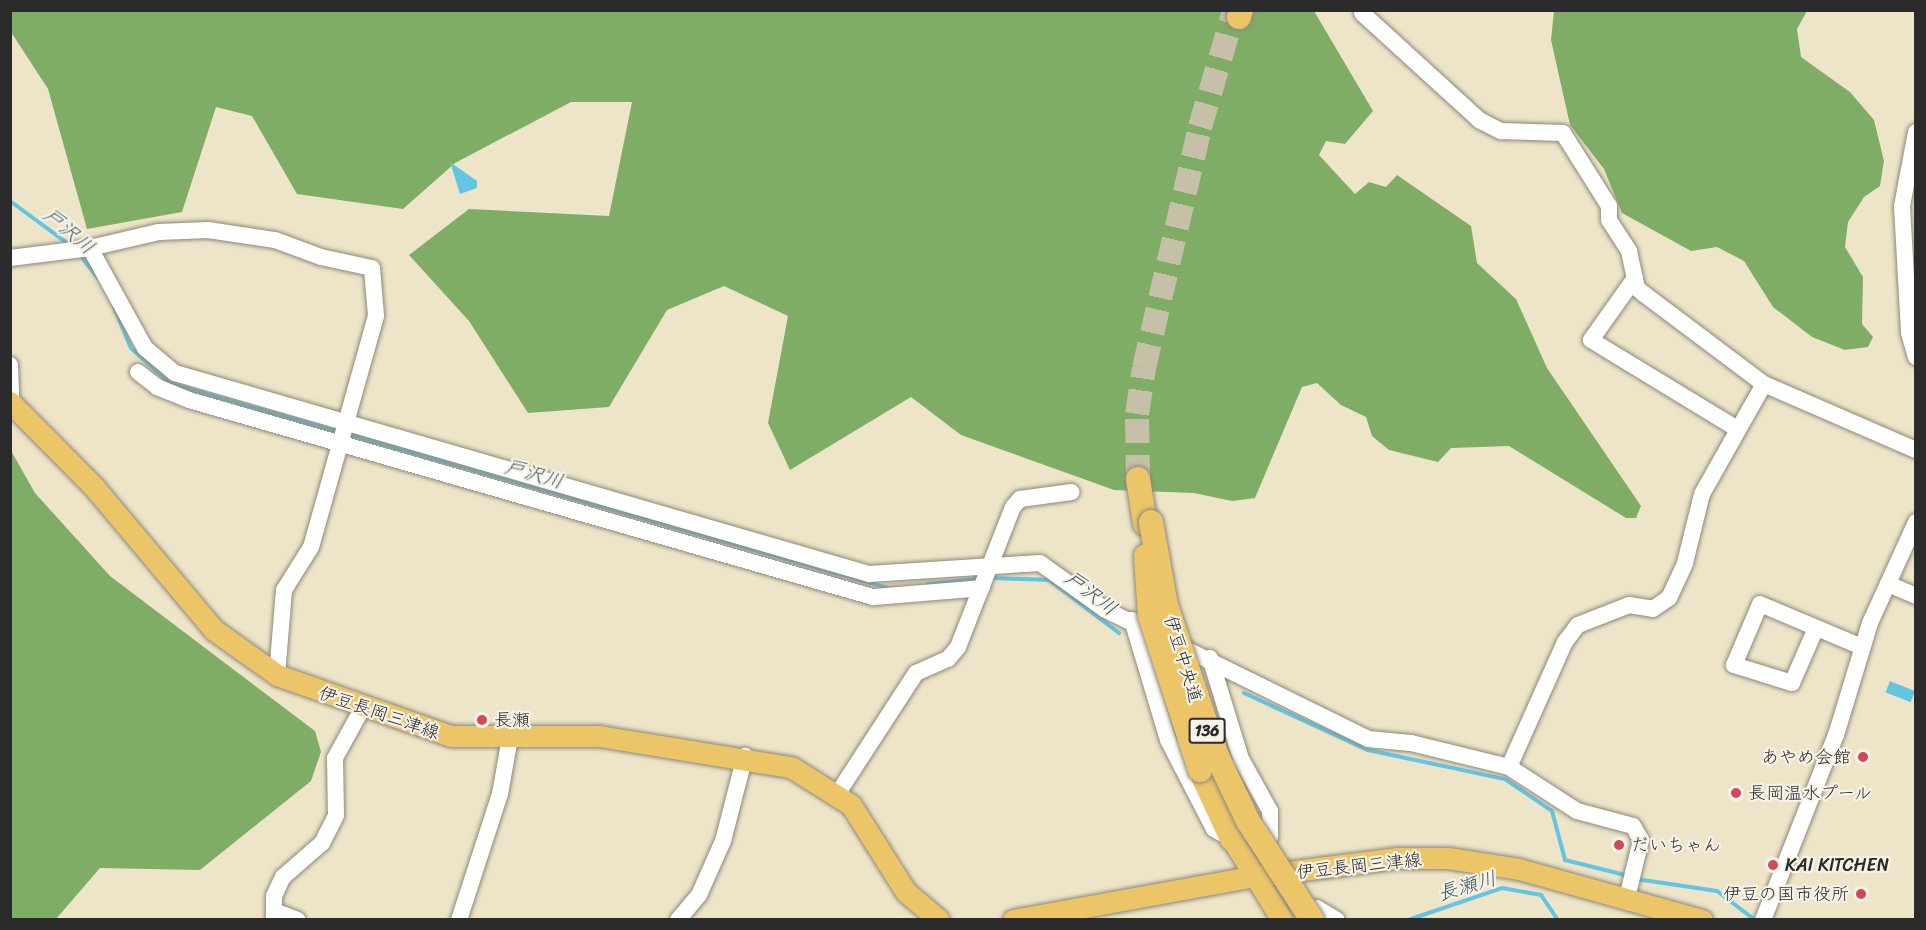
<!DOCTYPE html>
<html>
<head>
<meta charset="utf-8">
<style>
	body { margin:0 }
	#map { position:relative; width:1926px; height:930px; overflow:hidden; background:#eee5c9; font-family:Sriracha,"Klee One",sans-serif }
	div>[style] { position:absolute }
	.forest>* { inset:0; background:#80ad66 }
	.water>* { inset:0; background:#64c5e2; transform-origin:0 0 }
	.stream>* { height:4px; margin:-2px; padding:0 2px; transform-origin:2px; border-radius:2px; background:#64c5e2 }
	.highway-tunnel>* { height:24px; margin-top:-12px; transform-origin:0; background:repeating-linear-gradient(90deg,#c7c0a9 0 24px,transparent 0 36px) }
	.roads { filter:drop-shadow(0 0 2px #8c887a) drop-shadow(0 0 2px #8c887a) }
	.minor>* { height:16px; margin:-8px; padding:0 8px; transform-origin:8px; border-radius:8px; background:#fff }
	.major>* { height:21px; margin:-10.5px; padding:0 10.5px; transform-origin:10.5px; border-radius:10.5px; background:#edc569 }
	.highway>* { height:24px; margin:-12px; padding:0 12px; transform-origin:12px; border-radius:12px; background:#edc569 }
	.bridges { filter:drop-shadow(0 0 2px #8c887a) drop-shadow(0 0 2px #8c887a) }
	.highway-bridge>* { height:24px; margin:-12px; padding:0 12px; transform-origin:12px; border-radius:12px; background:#edc569 }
	.dots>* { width:16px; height:16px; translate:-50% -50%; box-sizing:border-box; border:3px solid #f7f3e8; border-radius:50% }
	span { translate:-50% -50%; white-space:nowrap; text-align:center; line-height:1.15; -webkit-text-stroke:4.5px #f7f3e8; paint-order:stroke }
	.shield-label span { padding:2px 4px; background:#f7f3e8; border:2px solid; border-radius:4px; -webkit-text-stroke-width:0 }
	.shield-label { font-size:16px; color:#2b2b2b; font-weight:700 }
	.street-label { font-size:18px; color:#2b2b2b }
	.poi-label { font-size:18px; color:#2b2b2b }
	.left { translate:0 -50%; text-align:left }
	.right { translate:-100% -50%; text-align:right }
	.water-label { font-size:20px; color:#3c5962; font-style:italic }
	.frame { position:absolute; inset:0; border:12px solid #2b2b2b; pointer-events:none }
</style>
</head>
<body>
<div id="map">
	<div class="forest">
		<div style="clip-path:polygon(11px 10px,1227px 10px,1249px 16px,1252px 11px,1314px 11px,1373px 111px,1345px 144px,1326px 141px,1319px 155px,1355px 194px,1369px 182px,1386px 187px,1397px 175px,1471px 226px,1477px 263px,1516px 299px,1547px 368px,1641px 506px,1636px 518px,1626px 518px,1509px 446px,1451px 448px,1438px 462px,1389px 450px,1372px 436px,1366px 417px,1341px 405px,1317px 383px,1302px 387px,1255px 498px,1232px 501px,1194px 493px,1114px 490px,961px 435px,911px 397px,790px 470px,768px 423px,788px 316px,724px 286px,667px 310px,609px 407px,528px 413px,469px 321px,409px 255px,469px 209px,609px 216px,632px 102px,571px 102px,455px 163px,403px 209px,297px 194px,252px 116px,216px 107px,182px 212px,87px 229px,48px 89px,11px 32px)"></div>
		<div style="clip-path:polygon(1554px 11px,1807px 11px,1797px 29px,1801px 57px,1850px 92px,1874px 120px,1884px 161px,1880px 186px,1864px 197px,1848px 222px,1845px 247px,1863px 277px,1862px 324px,1873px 337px,1868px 347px,1845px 350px,1812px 337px,1773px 307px,1744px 261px,1717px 247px,1691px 251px,1622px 213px,1604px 169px,1570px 125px,1551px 40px)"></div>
		<div style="clip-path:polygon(10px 449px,35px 493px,110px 576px,315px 731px,321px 752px,311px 781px,200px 870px,100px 868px,56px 919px,11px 919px)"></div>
	</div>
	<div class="water">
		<div style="clip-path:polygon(450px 162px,477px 181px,477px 188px,460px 194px)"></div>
		<div style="left:1890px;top:681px;width:27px;height:12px;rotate:22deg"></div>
	</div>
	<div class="stream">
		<div style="left:10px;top:201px;width:74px;rotate:36.3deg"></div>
		<div style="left:80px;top:255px;width:28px;rotate:52deg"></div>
		<div style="left:114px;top:307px;width:44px;rotate:67.5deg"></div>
		<div style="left:131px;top:348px;width:54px;rotate:42deg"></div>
		<div style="left:171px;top:384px;width:176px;rotate:15.9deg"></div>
		<div style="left:347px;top:434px;width:562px;rotate:15.89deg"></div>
		<div style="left:991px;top:578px;width:58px;rotate:2deg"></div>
		<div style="left:1049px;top:580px;width:88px;rotate:37.1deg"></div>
		<div style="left:928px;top:584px;width:52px;rotate:-5.5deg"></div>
		<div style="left:1244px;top:693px;width:136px;rotate:24.7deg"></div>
		<div style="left:1368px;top:750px;width:140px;rotate:12deg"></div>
		<div style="left:1505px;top:779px;width:57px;rotate:34.2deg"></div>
		<div style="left:1552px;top:811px;width:51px;rotate:75.1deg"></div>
		<div style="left:1565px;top:860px;width:66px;rotate:14deg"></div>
		<div style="left:1636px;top:879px;width:82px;rotate:8.4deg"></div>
		<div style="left:1717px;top:891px;width:48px;rotate:37.3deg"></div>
		<div style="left:1164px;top:920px;width:11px"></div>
		<div style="left:1408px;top:920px;width:99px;rotate:-18.8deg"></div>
		<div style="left:1502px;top:888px;width:40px;rotate:10deg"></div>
		<div style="left:1541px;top:895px;width:30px;rotate:56deg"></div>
	</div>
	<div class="highway-tunnel">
		<div style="left:1138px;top:479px;width:65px;rotate:-90.9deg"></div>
		<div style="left:1137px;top:414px;width:47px;rotate:-81.3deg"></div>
		<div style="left:1144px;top:368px;width:247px;rotate:-76.9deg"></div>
		<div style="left:1200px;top:127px;width:117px;rotate:-73.6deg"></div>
	</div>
	<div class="roads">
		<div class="minor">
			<div style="left:1362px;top:13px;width:159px;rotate:42.4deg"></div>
			<div style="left:1479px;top:120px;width:25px;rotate:27deg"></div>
			<div style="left:1501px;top:131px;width:62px;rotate:1.8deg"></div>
			<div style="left:1563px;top:133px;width:86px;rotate:57.8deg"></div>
			<div style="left:1609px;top:206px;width:14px;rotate:90deg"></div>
			<div style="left:1609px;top:220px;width:37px;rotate:57deg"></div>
			<div style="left:1629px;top:251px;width:38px;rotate:78deg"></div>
			<div style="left:1637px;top:288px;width:9px;rotate:41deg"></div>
			<div style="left:1644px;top:294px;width:150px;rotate:36.9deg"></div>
			<div style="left:1764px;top:384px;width:166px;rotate:23.5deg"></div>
			<div style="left:1916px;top:132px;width:75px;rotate:100.7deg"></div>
			<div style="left:1902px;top:206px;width:127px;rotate:86.8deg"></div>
			<div style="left:1909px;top:333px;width:25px;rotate:74deg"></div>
			<div style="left:90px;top:248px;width:114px;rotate:61.2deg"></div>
			<div style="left:145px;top:348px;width:39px;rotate:40deg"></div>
			<div style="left:175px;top:373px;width:723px;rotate:16.15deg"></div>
			<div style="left:869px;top:574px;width:171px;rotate:-3.7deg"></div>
			<div style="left:1040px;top:563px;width:79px;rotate:35.7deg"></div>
			<div style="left:1104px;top:609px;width:294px;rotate:26.2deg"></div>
			<div style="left:1368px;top:739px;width:43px;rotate:5.3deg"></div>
			<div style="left:1411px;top:743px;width:101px;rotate:13.8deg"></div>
			<div style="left:1509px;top:767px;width:81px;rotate:32.9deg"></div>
			<div style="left:1577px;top:811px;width:58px;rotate:15deg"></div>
			<div style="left:1633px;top:826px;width:16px;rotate:60deg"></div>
			<div style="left:1641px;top:840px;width:60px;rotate:103.6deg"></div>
			<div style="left:10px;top:258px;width:81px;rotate:-7.1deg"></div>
			<div style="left:90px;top:248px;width:71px;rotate:-13.1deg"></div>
			<div style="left:159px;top:232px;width:49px;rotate:-2.3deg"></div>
			<div style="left:208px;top:230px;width:68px;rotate:8.5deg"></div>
			<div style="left:275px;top:240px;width:49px;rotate:20.3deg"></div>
			<div style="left:321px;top:257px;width:52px;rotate:12.2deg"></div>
			<div style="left:372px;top:268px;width:48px;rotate:85.2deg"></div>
			<div style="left:376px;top:316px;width:240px;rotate:105.7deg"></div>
			<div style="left:311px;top:547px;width:51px;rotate:122.1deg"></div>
			<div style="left:284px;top:590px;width:85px;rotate:94.7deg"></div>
			<div style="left:1635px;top:278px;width:76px;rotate:125.4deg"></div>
			<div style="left:1591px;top:340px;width:170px;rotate:31.3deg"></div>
			<div style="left:10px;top:365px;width:38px;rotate:88deg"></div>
			<div style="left:138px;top:372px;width:24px;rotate:38deg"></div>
			<div style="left:157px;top:387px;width:35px;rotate:22deg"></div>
			<div style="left:189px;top:400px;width:712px;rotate:16.07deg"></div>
			<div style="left:873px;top:597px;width:109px;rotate:-4.7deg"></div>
			<div style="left:1888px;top:584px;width:30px;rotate:23deg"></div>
			<div style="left:1132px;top:620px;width:125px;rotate:73.3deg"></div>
			<div style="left:1168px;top:740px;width:100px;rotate:62.7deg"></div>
			<div style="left:1214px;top:829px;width:21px;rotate:29deg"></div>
			<div style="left:1816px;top:628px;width:60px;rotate:113.6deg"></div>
			<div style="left:1792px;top:683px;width:61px;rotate:-162.8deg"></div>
			<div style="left:1734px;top:665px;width:66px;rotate:-66.9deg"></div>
			<div style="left:1760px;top:604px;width:111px;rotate:22.9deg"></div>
			<div style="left:1210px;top:658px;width:106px;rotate:72.9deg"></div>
			<div style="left:1241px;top:759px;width:60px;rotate:60.9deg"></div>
			<div style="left:1270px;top:811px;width:26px;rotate:90deg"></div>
			<div style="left:1509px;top:767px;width:137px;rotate:-65.9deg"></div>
			<div style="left:1565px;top:642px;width:21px;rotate:-53deg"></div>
			<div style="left:1578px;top:625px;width:55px;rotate:-21.4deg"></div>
			<div style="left:1629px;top:605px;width:24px;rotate:9deg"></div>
			<div style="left:1653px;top:609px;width:19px;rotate:-35deg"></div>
			<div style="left:1669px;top:598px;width:38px;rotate:-65deg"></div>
			<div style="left:1685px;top:563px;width:71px;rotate:-76.2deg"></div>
			<div style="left:1702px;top:494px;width:126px;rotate:-60.6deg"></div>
			<div style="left:838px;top:793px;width:143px;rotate:-57deg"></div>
			<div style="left:916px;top:673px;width:35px;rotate:-24deg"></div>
			<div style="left:948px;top:659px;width:16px;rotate:-50deg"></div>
			<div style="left:958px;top:647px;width:150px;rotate:-68.6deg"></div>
			<div style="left:1013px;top:507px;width:11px;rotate:-49deg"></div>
			<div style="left:1020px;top:499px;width:52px;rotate:-7.7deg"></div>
			<div style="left:1317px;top:908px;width:23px;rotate:31deg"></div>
			<div style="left:277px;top:912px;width:22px;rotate:21deg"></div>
			<div style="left:274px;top:920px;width:24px;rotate:-90deg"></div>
			<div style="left:274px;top:896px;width:21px;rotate:-65deg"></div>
			<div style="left:283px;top:877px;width:52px;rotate:-41.1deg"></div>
			<div style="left:322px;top:843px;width:31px;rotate:-63deg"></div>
			<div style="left:336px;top:815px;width:57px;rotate:-91deg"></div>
			<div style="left:335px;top:758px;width:56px;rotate:-61.1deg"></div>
			<div style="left:459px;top:920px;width:133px;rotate:-72deg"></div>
			<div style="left:500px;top:794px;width:57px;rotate:-79.9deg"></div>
			<div style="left:678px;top:920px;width:33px;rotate:-50deg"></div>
			<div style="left:699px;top:895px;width:59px;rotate:-66deg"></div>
			<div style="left:723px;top:841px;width:88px;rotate:-75.5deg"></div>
			<div style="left:1763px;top:920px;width:199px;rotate:-68.5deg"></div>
			<div style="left:1836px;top:735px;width:117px;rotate:-73.1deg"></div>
			<div style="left:1870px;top:623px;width:111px;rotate:-65.5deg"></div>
		</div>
		<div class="major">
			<div style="left:10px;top:402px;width:120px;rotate:45.3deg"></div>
			<div style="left:94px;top:487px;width:187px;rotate:50deg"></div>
			<div style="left:214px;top:630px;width:77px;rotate:35.5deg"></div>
			<div style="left:277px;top:675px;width:184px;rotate:19.3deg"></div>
			<div style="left:451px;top:736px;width:148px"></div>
			<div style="left:599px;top:736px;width:194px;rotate:9.2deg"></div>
			<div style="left:791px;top:767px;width:71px;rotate:32.3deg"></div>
			<div style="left:851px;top:805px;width:103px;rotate:57.7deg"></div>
			<div style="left:906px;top:892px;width:43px;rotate:40.3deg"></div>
			<div style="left:1232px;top:839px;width:95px;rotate:58.3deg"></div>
			<div style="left:1013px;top:920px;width:246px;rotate:-10.3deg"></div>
			<div style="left:1255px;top:876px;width:144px;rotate:-7.2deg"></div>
			<div style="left:1398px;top:858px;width:50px"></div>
			<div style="left:1448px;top:858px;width:72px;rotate:8.8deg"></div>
			<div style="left:1519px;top:869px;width:190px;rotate:15.6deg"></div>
		</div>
		<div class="highway">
			<div style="left:1239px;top:17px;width:7px;rotate:-74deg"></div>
			<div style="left:1138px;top:479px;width:45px;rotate:81deg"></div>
			<div style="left:1200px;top:770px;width:76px;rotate:65.1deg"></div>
		</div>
	</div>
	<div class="bridges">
		<div class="highway-bridge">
			<div style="left:1151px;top:522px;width:84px;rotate:79.8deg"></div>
			<div style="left:1166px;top:605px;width:157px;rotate:71.4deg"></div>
			<div style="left:1216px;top:754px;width:74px;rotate:64.5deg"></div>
			<div style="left:1248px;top:821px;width:118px;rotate:57.1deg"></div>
			<div style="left:1146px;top:556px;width:60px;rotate:86.2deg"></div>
			<div style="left:1150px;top:616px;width:162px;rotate:72deg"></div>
		</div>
	</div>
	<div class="dots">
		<div style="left:482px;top:720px;background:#d1495b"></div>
		<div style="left:1863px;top:757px;background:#d1495b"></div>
		<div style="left:1736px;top:793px;background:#d1495b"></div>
		<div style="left:1619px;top:845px;background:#d1495b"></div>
		<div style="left:1773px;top:865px;background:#d1495b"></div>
		<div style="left:1861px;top:894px;background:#d1495b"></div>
	</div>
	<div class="shield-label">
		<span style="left:1207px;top:731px">136</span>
	</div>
	<div class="street-label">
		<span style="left:1183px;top:659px;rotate:73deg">伊豆中央道</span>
		<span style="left:379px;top:713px;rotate:19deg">伊豆長岡三津線</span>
		<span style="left:1359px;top:866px;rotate:-6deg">伊豆長岡三津線</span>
	</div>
	<div class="poi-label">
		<span class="left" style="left:494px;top:720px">長瀬</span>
		<span class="right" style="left:1851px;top:757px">あやめ会館</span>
		<span class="left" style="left:1748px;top:793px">長岡温水プール</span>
		<span class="left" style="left:1631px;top:845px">だいちゃん</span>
		<span class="left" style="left:1785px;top:865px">KAI KITCHEN</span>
		<span class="right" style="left:1849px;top:894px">伊豆の国市役所</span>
	</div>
	<div class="water-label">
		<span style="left:69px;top:231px;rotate:40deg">戸沢川</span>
		<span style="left:534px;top:474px;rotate:16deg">戸沢川</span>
		<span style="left:1091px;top:593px;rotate:37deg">戸沢川</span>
		<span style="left:1467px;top:886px;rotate:-16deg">長瀬川</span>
	</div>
	<div class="frame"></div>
</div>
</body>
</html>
